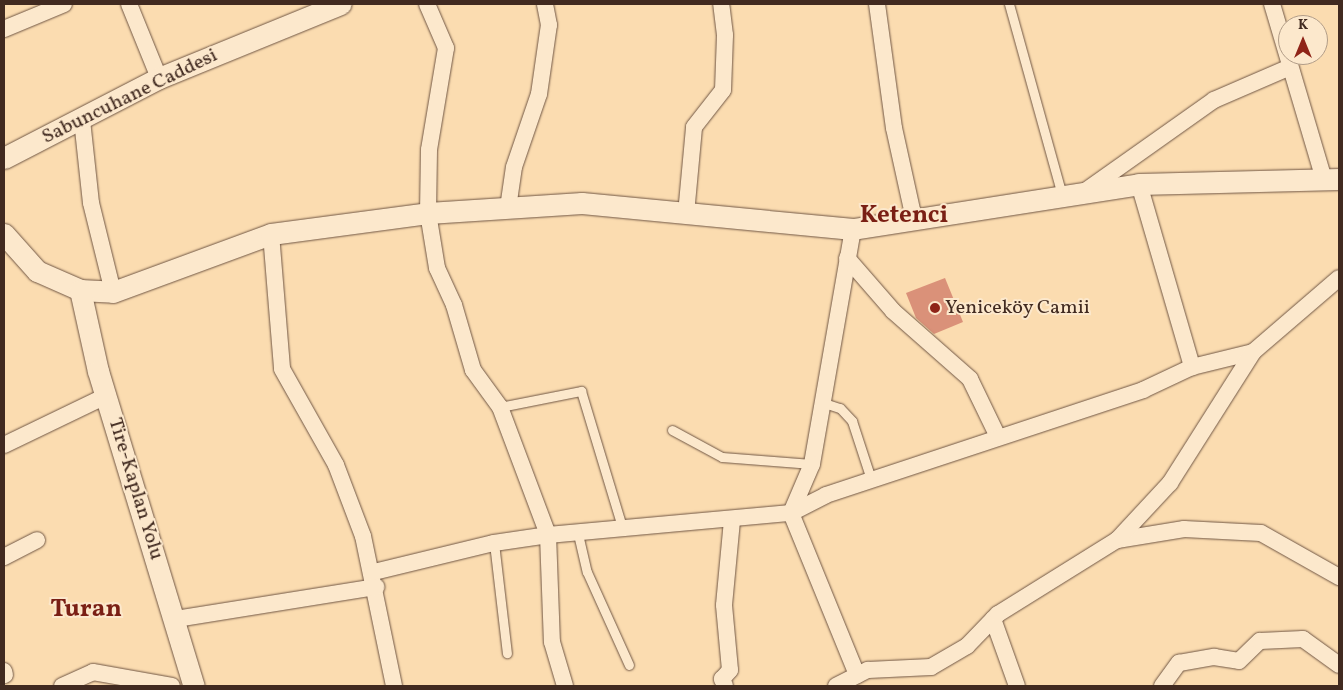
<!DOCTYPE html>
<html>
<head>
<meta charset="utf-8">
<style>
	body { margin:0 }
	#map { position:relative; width:1343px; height:690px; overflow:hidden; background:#fbdcb0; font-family:Vollkorn,serif }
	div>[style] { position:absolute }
	.building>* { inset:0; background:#da9179 }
	.roads { filter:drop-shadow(0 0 1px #705644) drop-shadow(0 0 1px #705644) }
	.service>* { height:9px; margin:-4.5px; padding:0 4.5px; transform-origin:4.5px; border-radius:4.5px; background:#fce8cc }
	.minor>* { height:16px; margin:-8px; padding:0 8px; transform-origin:8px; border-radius:8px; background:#fce8cc }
	.tertiary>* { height:21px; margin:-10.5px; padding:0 10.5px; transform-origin:10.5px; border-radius:10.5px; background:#fce8cc }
	.dots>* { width:14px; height:14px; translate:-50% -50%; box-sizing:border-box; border:2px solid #fce8cc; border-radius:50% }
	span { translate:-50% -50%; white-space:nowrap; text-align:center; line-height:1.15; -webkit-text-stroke:4px #fce8cc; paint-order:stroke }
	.street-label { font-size:20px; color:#412a20 }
	.poi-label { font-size:20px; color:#412a20 }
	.left { translate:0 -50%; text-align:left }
	.district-label { font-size:25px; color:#7a1f14; font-weight:700 }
	.frame { position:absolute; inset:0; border:5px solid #412a20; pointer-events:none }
	.north { position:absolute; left:1278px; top:15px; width:50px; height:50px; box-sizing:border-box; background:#fce8cc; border:1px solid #b19c87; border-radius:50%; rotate:0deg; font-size:14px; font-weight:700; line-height:20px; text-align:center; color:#412a20 }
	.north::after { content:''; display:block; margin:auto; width:18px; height:22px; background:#8f2418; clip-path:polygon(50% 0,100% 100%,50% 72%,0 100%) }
</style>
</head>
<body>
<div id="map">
	<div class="building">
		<div style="clip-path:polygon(945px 278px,963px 322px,934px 334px,916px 318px,906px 293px)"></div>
	</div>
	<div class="roads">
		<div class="service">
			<div style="left:1009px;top:4px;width:198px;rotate:74.5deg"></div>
			<div style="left:821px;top:402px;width:20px;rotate:18deg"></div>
			<div style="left:840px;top:408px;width:18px;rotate:47deg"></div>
			<div style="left:852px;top:421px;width:61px;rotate:71.9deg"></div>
			<div style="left:500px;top:407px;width:83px;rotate:-11.2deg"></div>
			<div style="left:581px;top:391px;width:145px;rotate:73.2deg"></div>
			<div style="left:672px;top:430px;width:57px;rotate:28.4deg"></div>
			<div style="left:722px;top:457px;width:90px;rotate:4.4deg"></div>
			<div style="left:578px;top:534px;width:39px;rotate:77deg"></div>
			<div style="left:587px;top:572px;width:102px;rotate:65.7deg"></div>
			<div style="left:494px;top:543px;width:111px;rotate:83.3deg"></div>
		</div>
		<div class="minor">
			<div style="left:129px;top:4px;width:80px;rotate:67.9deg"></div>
			<div style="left:427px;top:4px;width:48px;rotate:66.6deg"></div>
			<div style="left:446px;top:48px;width:103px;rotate:99.5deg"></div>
			<div style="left:429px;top:150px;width:63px;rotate:90.9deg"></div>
			<div style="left:428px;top:213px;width:56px;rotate:80.7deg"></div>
			<div style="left:437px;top:268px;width:41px;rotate:65.3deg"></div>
			<div style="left:454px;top:305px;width:68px;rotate:73.7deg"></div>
			<div style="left:473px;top:370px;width:46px;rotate:53.9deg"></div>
			<div style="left:500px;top:407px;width:137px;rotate:69.4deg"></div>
			<div style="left:548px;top:535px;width:107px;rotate:87.9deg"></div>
			<div style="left:552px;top:642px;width:46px;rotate:73.5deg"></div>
			<div style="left:877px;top:4px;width:125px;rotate:82.2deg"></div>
			<div style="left:894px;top:128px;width:93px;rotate:77.6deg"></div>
			<div style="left:1272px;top:4px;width:184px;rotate:73.5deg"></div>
			<div style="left:4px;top:29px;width:65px;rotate:-22.6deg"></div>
			<div style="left:82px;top:120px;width:83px;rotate:83.8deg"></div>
			<div style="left:91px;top:203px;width:92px;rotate:76.1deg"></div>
			<div style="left:1139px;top:184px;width:191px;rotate:73.8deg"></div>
			<div style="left:1084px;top:192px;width:159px;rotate:-35.3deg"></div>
			<div style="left:1214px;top:100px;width:81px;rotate:-23.4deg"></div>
			<div style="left:508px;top:208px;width:41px;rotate:-81.7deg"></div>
			<div style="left:514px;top:167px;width:77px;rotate:-71.1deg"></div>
			<div style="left:539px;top:94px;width:70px;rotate:-81.8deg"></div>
			<div style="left:549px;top:25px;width:21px;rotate:-101deg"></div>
			<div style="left:686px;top:214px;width:87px;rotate:-84.7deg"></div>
			<div style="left:694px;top:127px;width:47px;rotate:-51.9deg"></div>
			<div style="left:723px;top:90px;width:55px;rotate:-87.9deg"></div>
			<div style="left:725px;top:35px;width:31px;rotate:-97deg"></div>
			<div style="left:853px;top:229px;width:239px;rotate:99.9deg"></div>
			<div style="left:812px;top:464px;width:53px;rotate:113.2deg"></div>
			<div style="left:791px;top:513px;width:175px;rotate:67.8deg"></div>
			<div style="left:271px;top:234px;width:135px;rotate:85.3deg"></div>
			<div style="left:282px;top:369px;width:110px;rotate:60.6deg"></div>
			<div style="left:336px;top:465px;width:76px;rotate:69.2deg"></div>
			<div style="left:363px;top:536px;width:153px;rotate:78.3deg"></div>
			<div style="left:847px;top:258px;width:70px;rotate:49deg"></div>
			<div style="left:893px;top:311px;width:103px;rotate:41.4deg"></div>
			<div style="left:970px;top:379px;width:64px;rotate:64.2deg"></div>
			<div style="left:4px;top:445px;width:113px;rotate:-25.7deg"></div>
			<div style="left:1117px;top:540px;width:68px;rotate:-9.3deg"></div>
			<div style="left:1184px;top:529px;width:77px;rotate:3deg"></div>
			<div style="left:1261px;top:533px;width:90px;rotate:29.4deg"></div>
			<div style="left:4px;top:557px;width:37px;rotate:-27deg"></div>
			<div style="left:374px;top:572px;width:123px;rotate:-13.6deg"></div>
			<div style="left:494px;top:543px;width:55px;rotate:-8.4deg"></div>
			<div style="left:548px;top:535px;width:244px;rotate:-5.2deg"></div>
			<div style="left:791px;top:513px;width:39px;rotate:-27deg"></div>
			<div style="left:826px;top:495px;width:334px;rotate:-18.3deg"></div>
			<div style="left:1143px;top:390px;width:54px;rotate:-25.1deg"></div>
			<div style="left:1192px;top:367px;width:63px;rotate:-13.8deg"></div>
			<div style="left:1253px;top:352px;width:113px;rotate:-40.7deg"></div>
			<div style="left:176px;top:619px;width:203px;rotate:-9.1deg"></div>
			<div style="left:993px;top:619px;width:71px;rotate:70.3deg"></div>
			<div style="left:4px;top:671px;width:4px;rotate:76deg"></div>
			<div style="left:62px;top:686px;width:34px;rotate:-24deg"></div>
			<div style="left:93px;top:672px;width:80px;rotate:10deg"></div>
			<div style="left:725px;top:686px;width:8px;rotate:-113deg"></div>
			<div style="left:722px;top:679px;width:12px;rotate:-48deg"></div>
			<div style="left:730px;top:670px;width:65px;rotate:-95.3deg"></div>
			<div style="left:724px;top:605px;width:85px;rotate:-84.6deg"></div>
			<div style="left:836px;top:686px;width:36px;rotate:-27deg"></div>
			<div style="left:868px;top:670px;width:63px;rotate:-2.7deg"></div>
			<div style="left:931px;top:667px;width:42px;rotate:-30.3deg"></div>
			<div style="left:967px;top:646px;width:45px;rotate:-45.9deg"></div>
			<div style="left:998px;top:614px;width:140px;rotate:-31.9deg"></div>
			<div style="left:1117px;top:540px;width:78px;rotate:-47.1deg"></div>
			<div style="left:1170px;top:483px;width:155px;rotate:-57.6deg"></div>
			<div style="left:1162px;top:686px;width:29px;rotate:-54deg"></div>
			<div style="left:1179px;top:663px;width:36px;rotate:-10deg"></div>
			<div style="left:1214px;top:657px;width:25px;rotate:9deg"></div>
			<div style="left:1239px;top:661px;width:29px;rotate:-44deg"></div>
			<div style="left:1260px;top:641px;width:43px;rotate:-2.7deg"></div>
			<div style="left:1303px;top:639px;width:44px;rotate:35.8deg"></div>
		</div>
		<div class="tertiary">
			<div style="left:4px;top:158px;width:174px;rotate:-27.3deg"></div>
			<div style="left:159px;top:78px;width:196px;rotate:-22.2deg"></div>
			<div style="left:4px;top:234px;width:50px;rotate:48.3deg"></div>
			<div style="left:37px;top:271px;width:47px;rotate:23.8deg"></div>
			<div style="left:80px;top:290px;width:33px;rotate:3deg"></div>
			<div style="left:113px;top:292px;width:168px;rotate:-20.2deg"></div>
			<div style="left:271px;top:234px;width:158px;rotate:-7.6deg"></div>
			<div style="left:428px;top:213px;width:154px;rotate:-3.7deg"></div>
			<div style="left:582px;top:203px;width:272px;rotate:5.5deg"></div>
			<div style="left:853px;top:229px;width:290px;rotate:-8.9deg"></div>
			<div style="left:1139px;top:184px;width:200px;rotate:-1.4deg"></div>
			<div style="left:80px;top:290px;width:83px;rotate:77.5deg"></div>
			<div style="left:98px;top:371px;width:329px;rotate:73.1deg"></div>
		</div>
	</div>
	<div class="dots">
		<div style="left:935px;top:308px;background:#8f2418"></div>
	</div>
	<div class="street-label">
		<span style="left:130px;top:97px;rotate:-26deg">Sabuncuhane Caddesi</span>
		<span style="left:135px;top:489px;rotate:73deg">Tire-Kaplan Yolu</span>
	</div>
	<div class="poi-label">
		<span class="left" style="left:945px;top:308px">Yeniceköy Camii</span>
	</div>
	<div class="district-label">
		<span style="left:904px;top:216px">Ketenci</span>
		<span style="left:86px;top:610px">Turan</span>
	</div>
	<div class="frame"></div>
	<div class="north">K</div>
</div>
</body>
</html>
